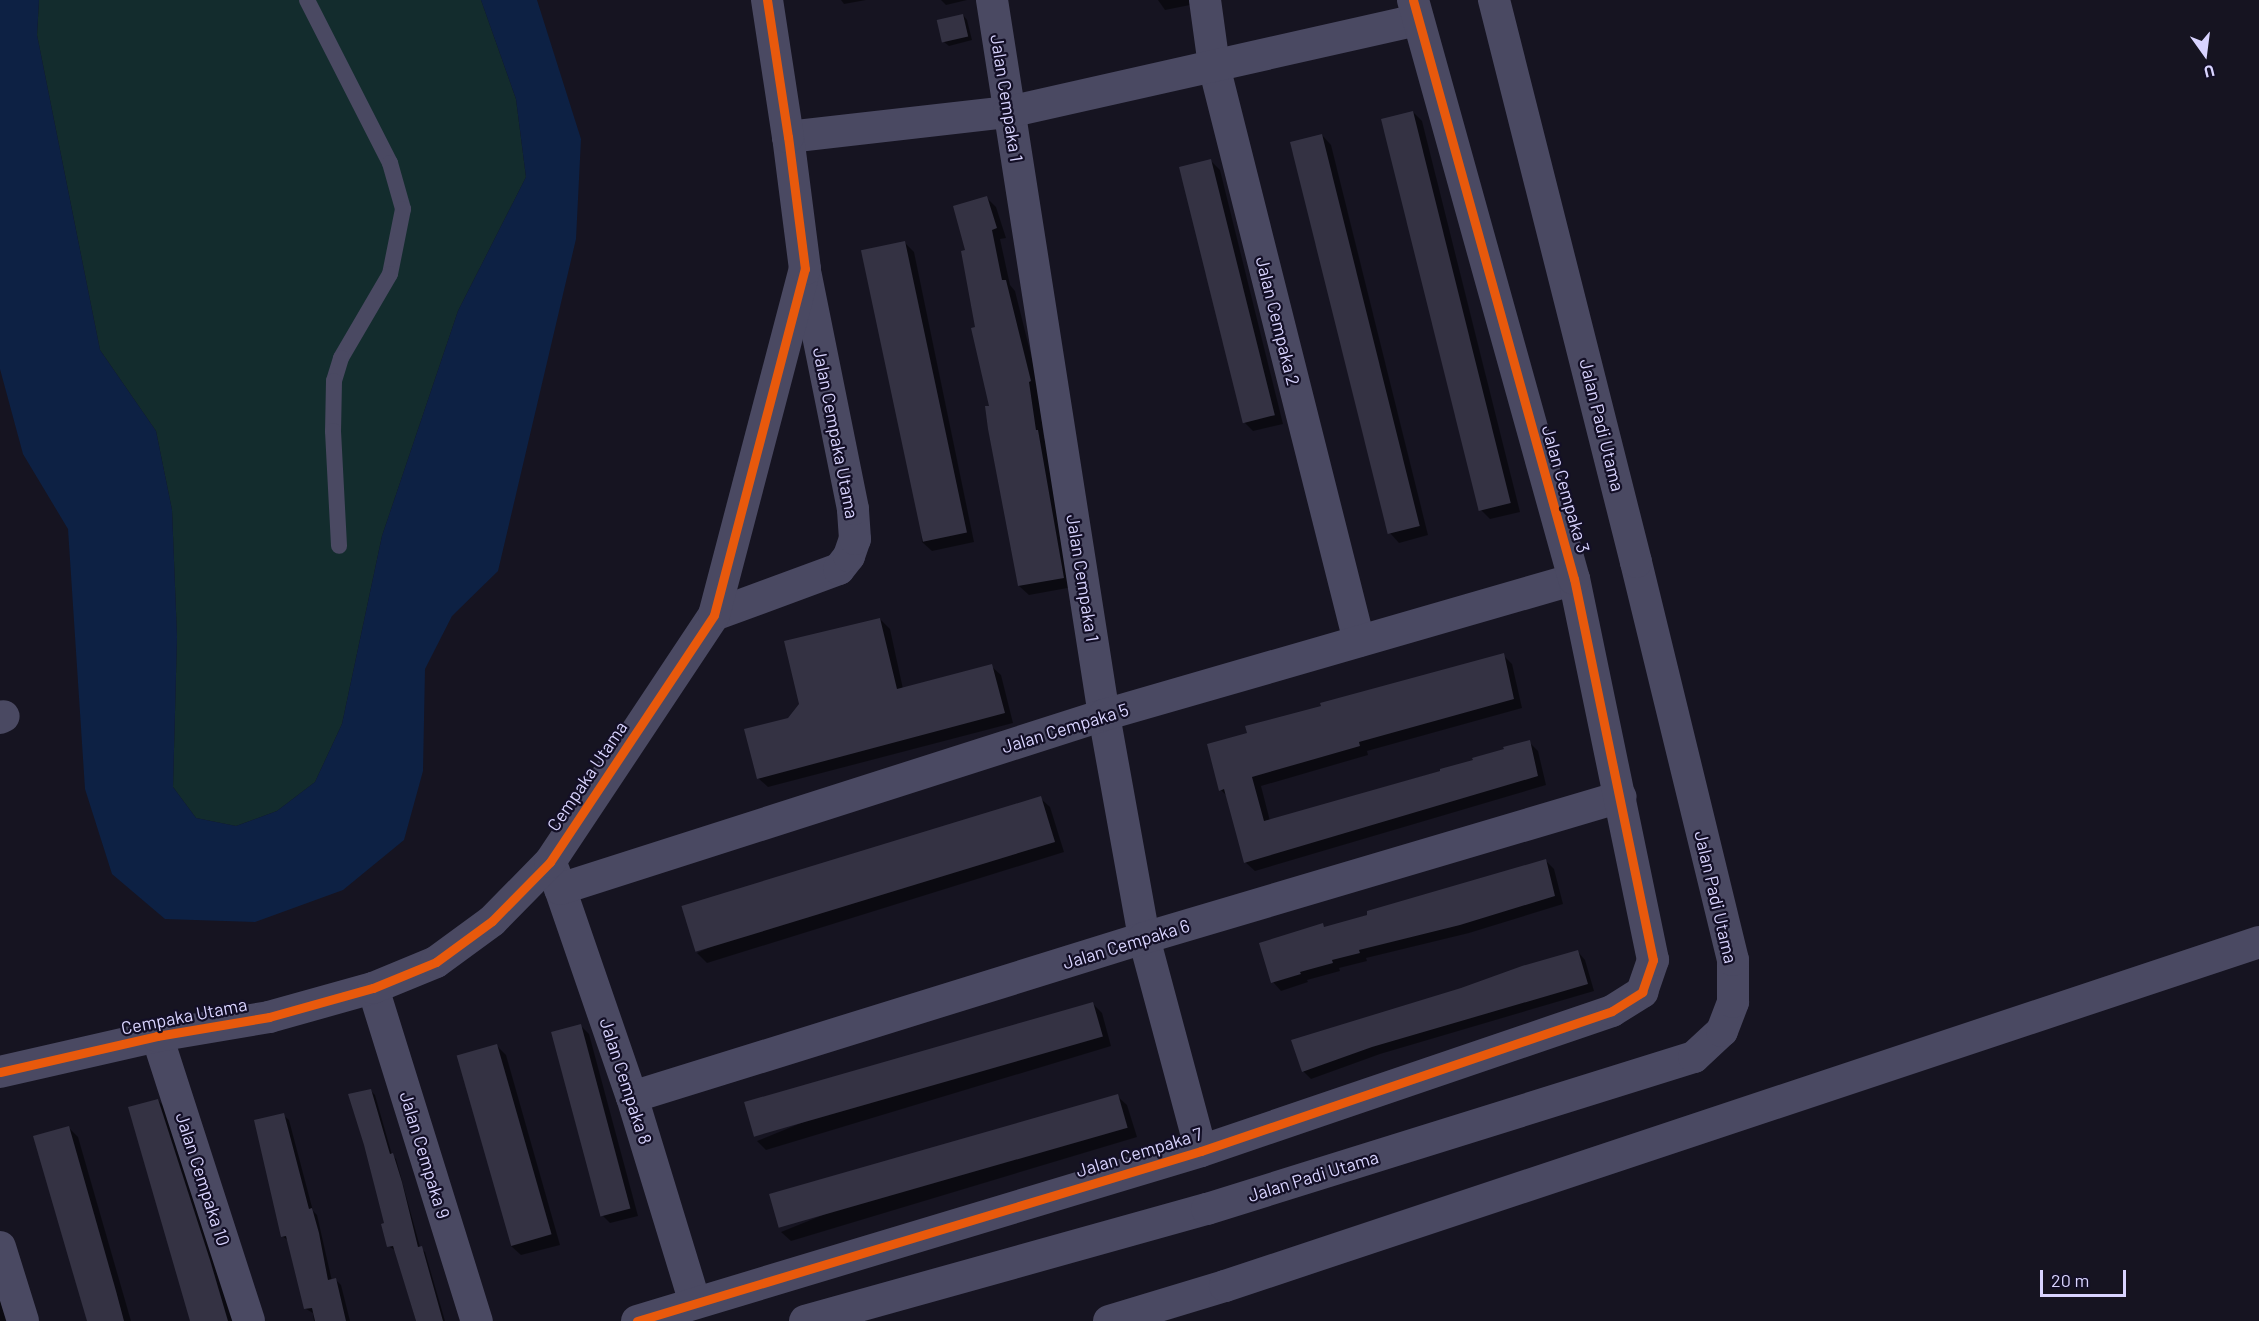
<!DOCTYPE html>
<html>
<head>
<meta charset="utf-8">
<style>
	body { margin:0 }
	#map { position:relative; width:2259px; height:1321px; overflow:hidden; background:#161421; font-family:Barlow,sans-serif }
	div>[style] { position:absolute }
	.green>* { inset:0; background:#132c2d }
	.water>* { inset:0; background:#0d2144 }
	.shadow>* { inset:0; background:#0007 }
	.building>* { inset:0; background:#343243; transform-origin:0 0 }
	.service>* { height:16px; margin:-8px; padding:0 8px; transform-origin:8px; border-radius:8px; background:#4a4962 }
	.minor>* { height:32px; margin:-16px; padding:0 16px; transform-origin:16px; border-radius:16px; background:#4a4962 }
	.cycleway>* { height:9px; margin:-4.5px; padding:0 4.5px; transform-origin:4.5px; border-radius:4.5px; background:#e8590c }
	span { translate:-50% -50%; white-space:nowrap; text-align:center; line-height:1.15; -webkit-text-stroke:4.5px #130f26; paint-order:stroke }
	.street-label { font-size:18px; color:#d9d4ff }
	.north { position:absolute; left:2175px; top:24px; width:60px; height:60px; -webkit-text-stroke:4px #130f26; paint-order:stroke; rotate:166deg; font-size:16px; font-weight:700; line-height:24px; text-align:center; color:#d9d4ff }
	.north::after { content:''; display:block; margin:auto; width:21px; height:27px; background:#d9d4ff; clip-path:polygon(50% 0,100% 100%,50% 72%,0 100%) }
	.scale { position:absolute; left:2040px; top:1270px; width:86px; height:27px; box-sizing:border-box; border:3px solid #d9d4ff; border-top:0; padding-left:8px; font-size:18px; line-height:21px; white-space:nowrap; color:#d9d4ff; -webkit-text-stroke:4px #130f26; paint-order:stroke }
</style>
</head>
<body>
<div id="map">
	<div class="green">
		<div style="clip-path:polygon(39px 0,481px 0,516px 99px,526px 177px,458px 311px,382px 536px,342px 724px,315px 782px,277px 811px,236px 826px,196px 818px,173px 787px,177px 637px,172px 510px,156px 431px,100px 350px,37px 35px)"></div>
	</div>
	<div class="water">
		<div style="clip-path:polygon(0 0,39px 0,37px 35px,100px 350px,156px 431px,172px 510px,177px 637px,173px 787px,196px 818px,236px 826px,277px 811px,315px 782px,342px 724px,382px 536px,458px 311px,526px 177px,516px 99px,481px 0,537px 0,581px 139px,576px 239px,498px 571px,452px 616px,425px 669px,423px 771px,404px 840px,343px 890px,255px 922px,165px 919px,112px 874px,85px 789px,68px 529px,23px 454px,0 369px)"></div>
	</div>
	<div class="shadow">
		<div style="clip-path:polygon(841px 0,866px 0,844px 4px)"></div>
		<div style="clip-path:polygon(941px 0,967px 0,946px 5px)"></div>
		<div style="clip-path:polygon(1158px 0,1189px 0,1190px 5px,1165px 10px)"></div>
		<div style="clip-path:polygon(963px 15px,967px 20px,972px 40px,949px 46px,944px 42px)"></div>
		<div style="clip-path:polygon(1413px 112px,1422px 121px,1520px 512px,1490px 519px,1481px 510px)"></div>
		<div style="clip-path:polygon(1322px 135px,1331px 145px,1428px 535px,1399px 543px,1390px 533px)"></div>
		<div style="clip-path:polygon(1211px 161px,1220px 170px,1283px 424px,1253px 431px,1244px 422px)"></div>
		<div style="clip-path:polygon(987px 198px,996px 207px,1006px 238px,1000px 239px,1010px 285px,1015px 291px,1040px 391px,1038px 391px,1044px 438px,1047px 441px,1073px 587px,1029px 595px,1019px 586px,967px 251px)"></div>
		<div style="clip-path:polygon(905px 243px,914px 252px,974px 542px,932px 551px,922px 542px)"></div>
		<div style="clip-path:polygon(880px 619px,890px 629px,903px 689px,991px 666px,1001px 675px,1013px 723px,768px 787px,758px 778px,789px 719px)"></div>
		<div style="clip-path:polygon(1503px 655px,1512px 664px,1522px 708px,1367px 751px,1368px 755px,1261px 786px,1270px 821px,1475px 761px,1529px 742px,1538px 751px,1546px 785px,1255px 871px,1245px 862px,1227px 796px,1221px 790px)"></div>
		<div style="clip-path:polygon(1040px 798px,1050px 807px,1064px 852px,707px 963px,697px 953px)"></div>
		<div style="clip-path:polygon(1546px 861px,1554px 869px,1563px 904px,1469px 933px,1366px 958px,1367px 961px,1339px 968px,1340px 971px,1307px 980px,1308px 982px,1281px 991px,1273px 982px,1322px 925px,1325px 928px)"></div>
		<div style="clip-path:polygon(1578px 952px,1585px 960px,1594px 991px,1380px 1054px,1311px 1079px,1303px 1071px)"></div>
		<div style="clip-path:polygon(1093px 1004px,1102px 1013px,1111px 1046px,766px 1150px,757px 1141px)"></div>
		<div style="clip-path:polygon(581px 1026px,589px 1034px,638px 1216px,610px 1223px,602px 1215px)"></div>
		<div style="clip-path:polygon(497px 1046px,506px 1055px,560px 1245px,521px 1255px,511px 1246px)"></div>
		<div style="clip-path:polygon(370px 1090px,375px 1095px,392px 1155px,396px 1159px,420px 1247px,425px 1252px,445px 1321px,416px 1321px,395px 1250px,388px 1246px)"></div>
		<div style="clip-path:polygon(1117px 1096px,1127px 1105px,1137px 1137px,791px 1241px,781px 1232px)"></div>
		<div style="clip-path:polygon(158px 1100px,167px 1110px,233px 1321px,191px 1321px)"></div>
		<div style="clip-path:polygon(283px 1115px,289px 1120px,313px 1211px,317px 1215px,332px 1281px,336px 1280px,341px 1285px,350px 1321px,314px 1321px,313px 1313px,306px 1309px,289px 1241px,282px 1236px)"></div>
		<div style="clip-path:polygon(68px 1127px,78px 1137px,131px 1321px,88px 1321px)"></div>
		<div style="clip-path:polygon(0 1299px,6px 1321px,0 1321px)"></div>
	</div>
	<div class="building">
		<div style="left:963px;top:14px;width:23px;height:27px;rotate:77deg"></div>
		<div style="left:1413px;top:111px;width:404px;height:33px;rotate:76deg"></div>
		<div style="left:1322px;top:134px;width:404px;height:33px;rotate:76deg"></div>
		<div style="left:1211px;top:159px;width:264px;height:33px;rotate:76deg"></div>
		<div style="clip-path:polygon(987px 196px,997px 228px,992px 230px,1002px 280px,1006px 280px,1031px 381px,1029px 382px,1036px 430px,1038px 430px,1064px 578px,1018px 586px,988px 429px,985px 406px,989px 406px,971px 328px,975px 327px,961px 251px,965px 250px,953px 206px)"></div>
		<div style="left:905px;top:241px;width:298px;height:45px;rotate:78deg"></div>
		<div style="clip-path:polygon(880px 618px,897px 689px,992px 664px,1005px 713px,757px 779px,744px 729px,788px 718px,799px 704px,784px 641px)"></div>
		<div style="clip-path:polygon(1504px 653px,1514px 699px,1359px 742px,1360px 746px,1252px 777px,1264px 821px,1440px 771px,1440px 769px,1473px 760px,1472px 758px,1504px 749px,1503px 747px,1530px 740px,1538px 776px,1244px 863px,1224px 789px,1219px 791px,1207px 744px,1247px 733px,1245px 726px,1321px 706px,1320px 703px)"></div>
		<div style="left:1041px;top:796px;width:48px;height:376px;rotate:73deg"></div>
		<div style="clip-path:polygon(1546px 859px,1555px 896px,1460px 925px,1359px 950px,1360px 953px,1332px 960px,1333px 963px,1300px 972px,1301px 974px,1271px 983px,1259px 943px,1323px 923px,1324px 927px,1367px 915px,1367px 911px)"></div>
		<div style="clip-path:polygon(1578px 950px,1588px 984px,1372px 1047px,1302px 1072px,1291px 1040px,1461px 988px,1522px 966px)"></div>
		<div style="left:1093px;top:1002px;width:36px;height:363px;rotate:74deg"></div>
		<div style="left:581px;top:1024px;width:191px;height:31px;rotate:75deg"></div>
		<div style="left:497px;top:1044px;width:198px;height:42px;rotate:74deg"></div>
		<div style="clip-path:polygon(371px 1089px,390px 1154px,393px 1153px,402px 1182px,418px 1247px,422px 1246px,443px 1321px,416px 1321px,393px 1246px,387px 1247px,381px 1224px,384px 1223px,364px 1145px,348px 1094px)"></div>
		<div style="left:1118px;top:1094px;width:35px;height:363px;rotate:74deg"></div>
		<div style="clip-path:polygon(158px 1099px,210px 1260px,228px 1321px,190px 1321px,128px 1107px)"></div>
		<div style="clip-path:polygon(284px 1113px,309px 1209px,312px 1208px,319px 1233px,328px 1280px,336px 1278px,346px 1321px,315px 1321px,312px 1308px,304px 1309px,286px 1236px,281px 1237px,254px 1120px)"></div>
		<div style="clip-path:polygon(69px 1126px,116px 1291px,124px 1321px,87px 1321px,72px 1270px,33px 1136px)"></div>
	</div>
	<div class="service">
		<div style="left:307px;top:0;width:183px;rotate:63deg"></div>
		<div style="left:390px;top:163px;width:48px;rotate:74.2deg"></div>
		<div style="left:403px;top:209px;width:66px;rotate:101.3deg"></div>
		<div style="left:390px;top:274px;width:97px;rotate:120.3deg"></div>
		<div style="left:341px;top:358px;width:24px;rotate:107deg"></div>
		<div style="left:334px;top:381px;width:50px;rotate:91.1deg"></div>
		<div style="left:333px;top:431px;width:115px;rotate:87deg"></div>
	</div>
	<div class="minor">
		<div style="left:992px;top:0;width:724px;rotate:81.1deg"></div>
		<div style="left:1104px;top:715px;width:227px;rotate:79.8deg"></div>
		<div style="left:1144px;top:938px;width:220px;rotate:75deg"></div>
		<div style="left:1205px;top:0;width:67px;rotate:82.2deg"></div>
		<div style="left:1214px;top:66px;width:593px;rotate:75.85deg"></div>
		<div style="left:788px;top:137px;width:222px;rotate:-6.5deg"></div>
		<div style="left:1009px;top:112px;width:419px;rotate:-12.7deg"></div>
		<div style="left:714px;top:615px;width:133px;rotate:-20.2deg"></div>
		<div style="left:839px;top:569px;width:16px;rotate:-52deg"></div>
		<div style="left:849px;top:556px;width:18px;rotate:-71deg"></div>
		<div style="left:855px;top:539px;width:30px;rotate:-94deg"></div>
		<div style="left:853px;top:509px;width:239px;rotate:-101.4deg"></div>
		<div style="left:0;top:718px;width:4px;rotate:-27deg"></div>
		<div style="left:554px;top:871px;width:239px;rotate:71deg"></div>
		<div style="left:632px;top:1097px;width:215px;rotate:73deg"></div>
		<div style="left:560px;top:889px;width:571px;rotate:-17.74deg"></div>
		<div style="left:1104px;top:715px;width:489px;rotate:-16.1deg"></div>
		<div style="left:373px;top:988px;width:349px;rotate:72.7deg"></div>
		<div style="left:157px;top:1036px;width:299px;rotate:72.1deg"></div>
		<div style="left:0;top:1072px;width:161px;rotate:-12.9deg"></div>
		<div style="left:157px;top:1036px;width:114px;rotate:-9.6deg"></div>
		<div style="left:269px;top:1017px;width:108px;rotate:-15.6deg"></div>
		<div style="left:373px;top:988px;width:68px;rotate:-22.4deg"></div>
		<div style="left:436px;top:962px;width:69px;rotate:-36.2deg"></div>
		<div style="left:492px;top:921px;width:83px;rotate:-45.5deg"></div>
		<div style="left:550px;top:862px;width:296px;rotate:-56.4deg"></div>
		<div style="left:714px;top:615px;width:358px;rotate:-75.3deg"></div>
		<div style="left:805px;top:269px;width:133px;rotate:-97.3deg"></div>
		<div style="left:788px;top:137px;width:139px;rotate:-98.7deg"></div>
		<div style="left:632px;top:1097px;width:536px;rotate:-17.25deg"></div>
		<div style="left:1144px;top:938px;width:497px;rotate:-16.5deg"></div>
		<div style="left:0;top:1247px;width:77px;rotate:72.7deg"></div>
		<div style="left:637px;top:1321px;width:589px;rotate:-16.77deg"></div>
		<div style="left:1201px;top:1151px;width:434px;rotate:-18.8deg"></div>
		<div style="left:1612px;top:1011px;width:36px;rotate:-32deg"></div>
		<div style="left:1642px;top:992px;width:34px;rotate:-71deg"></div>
		<div style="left:1653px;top:960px;width:389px;rotate:-101.7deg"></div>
		<div style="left:1574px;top:579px;width:601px;rotate:-105.54deg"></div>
		<div style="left:805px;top:1321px;width:417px;rotate:-15.6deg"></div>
		<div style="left:1207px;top:1209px;width:510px;rotate:-17.33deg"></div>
		<div style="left:1694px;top:1057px;width:38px;rotate:-43deg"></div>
		<div style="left:1722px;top:1031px;width:31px;rotate:-69deg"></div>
		<div style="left:1733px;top:1002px;width:42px;rotate:-90deg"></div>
		<div style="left:1733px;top:960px;width:410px;rotate:-103.7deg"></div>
		<div style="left:1636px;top:562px;width:580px;rotate:-104.18deg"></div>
		<div style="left:1109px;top:1321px;width:121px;rotate:-16.8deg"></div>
		<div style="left:1225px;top:1286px;width:1090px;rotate:-18.4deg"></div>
	</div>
	<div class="cycleway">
		<div style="left:0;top:1072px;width:161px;rotate:-12.9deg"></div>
		<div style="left:157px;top:1036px;width:114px;rotate:-9.6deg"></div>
		<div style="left:269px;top:1017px;width:108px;rotate:-15.6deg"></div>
		<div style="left:373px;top:988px;width:68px;rotate:-22.4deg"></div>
		<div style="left:436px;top:962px;width:69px;rotate:-36.2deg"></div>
		<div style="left:492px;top:921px;width:83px;rotate:-45.5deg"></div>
		<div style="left:550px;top:862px;width:296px;rotate:-56.4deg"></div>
		<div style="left:714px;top:615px;width:358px;rotate:-75.3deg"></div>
		<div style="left:805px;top:269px;width:133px;rotate:-97.3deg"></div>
		<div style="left:788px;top:137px;width:139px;rotate:-98.7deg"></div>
		<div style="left:637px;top:1321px;width:589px;rotate:-16.77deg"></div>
		<div style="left:1201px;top:1151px;width:434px;rotate:-18.8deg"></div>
		<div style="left:1612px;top:1011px;width:36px;rotate:-32deg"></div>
		<div style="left:1642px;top:992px;width:34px;rotate:-71deg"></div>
		<div style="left:1653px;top:960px;width:389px;rotate:-101.7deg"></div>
		<div style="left:1574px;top:579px;width:601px;rotate:-105.54deg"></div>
	</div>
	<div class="street-label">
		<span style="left:1007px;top:98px;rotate:81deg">Jalan Cempaka 1</span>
		<span style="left:1278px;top:321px;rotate:76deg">Jalan Cempaka 2</span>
		<span style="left:1602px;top:425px;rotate:76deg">Jalan Padi Utama</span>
		<span style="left:836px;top:433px;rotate:79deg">Jalan Cempaka Utama</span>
		<span style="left:1566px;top:489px;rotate:74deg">Jalan Cempaka 3</span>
		<span style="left:1083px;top:578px;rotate:81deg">Jalan Cempaka 1</span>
		<span style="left:1065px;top:728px;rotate:-17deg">Jalan Cempaka 5</span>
		<span style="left:587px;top:776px;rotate:-56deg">Cempaka Utama</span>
		<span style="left:1716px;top:897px;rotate:77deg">Jalan Padi Utama</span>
		<span style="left:1126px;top:944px;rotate:-17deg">Jalan Cempaka 6</span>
		<span style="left:184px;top:1016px;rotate:-11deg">Cempaka Utama</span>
		<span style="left:626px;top:1081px;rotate:72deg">Jalan Cempaka 8</span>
		<span style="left:1139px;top:1152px;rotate:-17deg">Jalan Cempaka 7</span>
		<span style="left:425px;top:1155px;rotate:73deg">Jalan Cempaka 9</span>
		<span style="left:1313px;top:1176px;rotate:-17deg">Jalan Padi Utama</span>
		<span style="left:203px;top:1179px;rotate:72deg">Jalan Cempaka 10</span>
	</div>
	<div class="north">U</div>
	<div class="scale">20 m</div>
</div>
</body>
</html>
